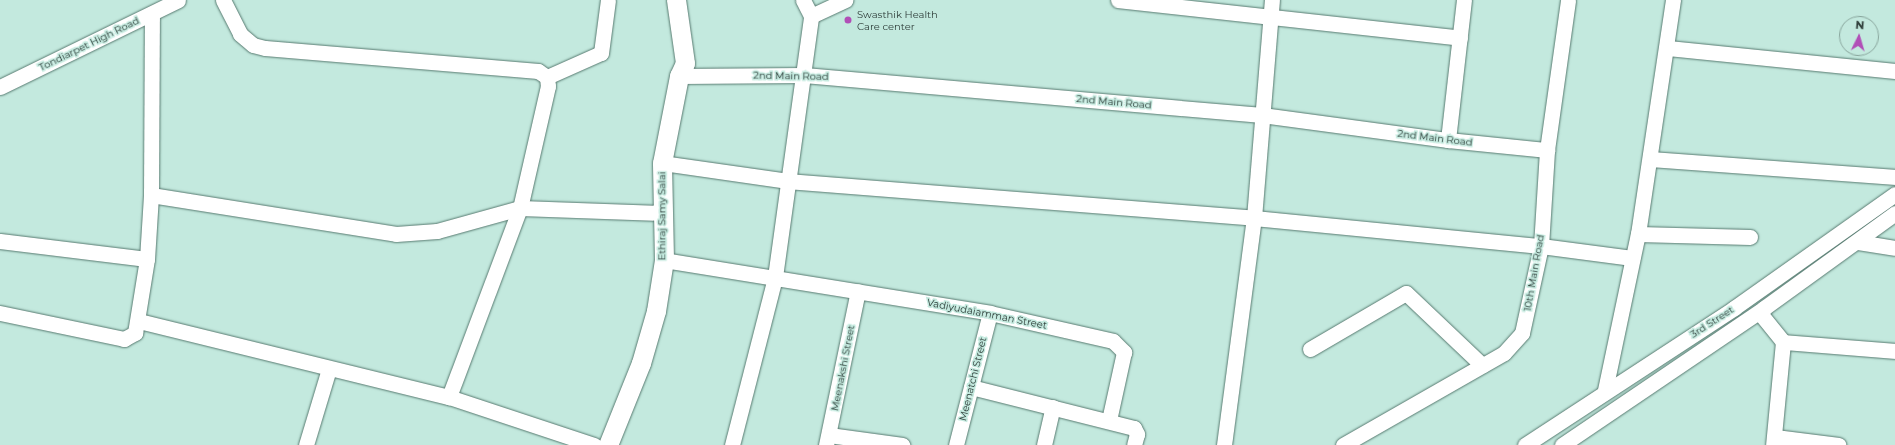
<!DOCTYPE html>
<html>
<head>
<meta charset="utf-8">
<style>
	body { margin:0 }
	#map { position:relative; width:1895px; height:445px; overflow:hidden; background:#c3e9de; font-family:Montserrat,sans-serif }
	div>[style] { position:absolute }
	.roads { filter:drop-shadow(0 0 1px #577a70) drop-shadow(0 0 1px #577a70) }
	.minor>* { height:15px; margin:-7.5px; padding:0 7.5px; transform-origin:7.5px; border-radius:7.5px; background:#fff }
	.major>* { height:19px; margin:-9.5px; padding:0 9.5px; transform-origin:9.5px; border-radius:9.5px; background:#fff }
	.dots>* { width:11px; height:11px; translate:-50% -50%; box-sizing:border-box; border:2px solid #c3e9de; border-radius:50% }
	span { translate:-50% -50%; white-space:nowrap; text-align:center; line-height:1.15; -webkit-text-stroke:3px #c3e9de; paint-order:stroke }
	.poi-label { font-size:10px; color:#2f3e3a }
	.left { translate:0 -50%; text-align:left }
	.street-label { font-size:10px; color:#2f3e3a }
	.north { position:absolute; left:1839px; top:16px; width:40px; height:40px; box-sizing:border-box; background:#c3e9de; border:1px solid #88a59c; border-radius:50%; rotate:5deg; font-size:11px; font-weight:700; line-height:16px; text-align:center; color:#2f3e3a }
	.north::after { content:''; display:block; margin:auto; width:14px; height:18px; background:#b14fb7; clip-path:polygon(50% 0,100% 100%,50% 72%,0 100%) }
</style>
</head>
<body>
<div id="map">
	<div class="roads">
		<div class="minor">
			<div style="left:223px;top:0;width:38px;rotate:63deg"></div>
			<div style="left:240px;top:34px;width:17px;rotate:40deg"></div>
			<div style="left:253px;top:45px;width:12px;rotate:14deg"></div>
			<div style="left:265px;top:48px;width:274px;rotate:4.8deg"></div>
			<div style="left:538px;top:71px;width:11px;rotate:34deg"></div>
			<div style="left:547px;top:77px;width:9px;rotate:84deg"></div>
			<div style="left:548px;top:86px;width:125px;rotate:102.9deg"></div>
			<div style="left:520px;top:208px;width:202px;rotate:110.6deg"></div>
			<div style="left:803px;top:0;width:18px;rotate:63deg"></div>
			<div style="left:1118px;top:0;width:344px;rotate:6.3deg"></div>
			<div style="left:1668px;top:48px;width:228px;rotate:5.8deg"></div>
			<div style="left:679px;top:76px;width:125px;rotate:-0.5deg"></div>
			<div style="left:804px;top:75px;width:460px;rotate:5deg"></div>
			<div style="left:1262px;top:115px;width:188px;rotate:7.7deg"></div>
			<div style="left:1448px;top:140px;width:100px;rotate:5.8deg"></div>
			<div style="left:547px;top:77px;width:59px;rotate:-24deg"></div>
			<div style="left:601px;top:53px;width:53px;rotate:-82.5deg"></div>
			<div style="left:0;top:87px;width:198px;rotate:-26deg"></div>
			<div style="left:1448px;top:140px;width:141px;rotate:-83.5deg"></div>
			<div style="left:1651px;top:159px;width:245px;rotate:4.2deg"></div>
			<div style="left:662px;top:163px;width:127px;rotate:8.1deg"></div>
			<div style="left:788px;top:181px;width:467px;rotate:4.5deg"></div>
			<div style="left:1254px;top:218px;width:288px;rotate:5.6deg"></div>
			<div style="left:1541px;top:246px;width:92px;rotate:7.5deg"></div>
			<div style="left:151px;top:195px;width:248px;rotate:9deg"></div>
			<div style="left:396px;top:234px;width:41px;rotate:-4.2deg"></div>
			<div style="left:437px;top:231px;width:86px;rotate:-15.5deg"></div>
			<div style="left:520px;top:208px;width:143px;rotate:2deg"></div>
			<div style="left:1638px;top:234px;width:112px;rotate:1.5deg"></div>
			<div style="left:0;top:241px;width:148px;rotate:7deg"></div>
			<div style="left:1858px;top:242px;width:37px;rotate:9deg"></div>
			<div style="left:664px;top:260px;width:330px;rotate:9.2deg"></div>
			<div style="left:990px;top:313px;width:126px;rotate:12.8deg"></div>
			<div style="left:1113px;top:341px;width:16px;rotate:45deg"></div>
			<div style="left:1124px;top:352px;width:70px;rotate:102.4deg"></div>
			<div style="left:1759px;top:312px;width:38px;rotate:51deg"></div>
			<div style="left:1783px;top:342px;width:103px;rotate:95.5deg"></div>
			<div style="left:0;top:313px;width:127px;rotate:11.8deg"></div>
			<div style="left:124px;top:339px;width:13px;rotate:-29deg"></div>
			<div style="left:135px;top:333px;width:75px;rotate:-80.8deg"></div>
			<div style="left:147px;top:259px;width:64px;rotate:-86.4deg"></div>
			<div style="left:151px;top:195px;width:181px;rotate:-89.7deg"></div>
			<div style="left:139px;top:321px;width:319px;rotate:13.8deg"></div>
			<div style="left:449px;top:397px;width:153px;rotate:18.3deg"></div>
			<div style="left:1783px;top:342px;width:112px;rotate:4.6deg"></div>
			<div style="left:1310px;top:349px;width:111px;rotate:-30.3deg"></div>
			<div style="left:1406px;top:293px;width:105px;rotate:43.5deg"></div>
			<div style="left:971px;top:387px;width:168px;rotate:14.1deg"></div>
			<div style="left:1134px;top:428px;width:7px;rotate:63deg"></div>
			<div style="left:1137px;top:434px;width:11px;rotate:105deg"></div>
			<div style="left:1605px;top:390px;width:159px;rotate:-78.1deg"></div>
			<div style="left:1638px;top:234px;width:237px;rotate:-81.5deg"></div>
			<div style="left:829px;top:435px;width:74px;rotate:7.8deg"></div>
			<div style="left:1775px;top:437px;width:64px;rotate:7.1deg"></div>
			<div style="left:306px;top:445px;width:79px;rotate:-73.2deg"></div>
			<div style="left:732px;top:445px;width:173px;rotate:-75.6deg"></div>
			<div style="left:775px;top:277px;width:263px;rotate:-82.1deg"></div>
			<div style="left:811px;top:16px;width:38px;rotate:-25deg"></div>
			<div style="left:826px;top:445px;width:157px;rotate:-78.3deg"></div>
			<div style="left:956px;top:445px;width:136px;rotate:-75.6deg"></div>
			<div style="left:1044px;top:445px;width:39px;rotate:-77deg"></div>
			<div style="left:1224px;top:445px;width:229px;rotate:-82.5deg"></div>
			<div style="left:1254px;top:218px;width:219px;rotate:-85.3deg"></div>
			<div style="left:1343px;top:445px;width:185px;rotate:-29.7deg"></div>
			<div style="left:1504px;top:353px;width:27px;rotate:-48deg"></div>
			<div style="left:1522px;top:333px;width:89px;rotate:-77.7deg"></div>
			<div style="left:1541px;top:246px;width:96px;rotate:-86.4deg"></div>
			<div style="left:1547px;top:150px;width:151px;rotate:-82deg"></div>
			<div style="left:1525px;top:445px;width:250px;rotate:-33.2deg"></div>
			<div style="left:1734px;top:308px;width:197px;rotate:-35.3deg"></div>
			<div style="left:1562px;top:445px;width:244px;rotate:-34.1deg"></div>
			<div style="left:1764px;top:308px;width:162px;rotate:-35.9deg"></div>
		</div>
		<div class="major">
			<div style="left:608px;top:445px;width:88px;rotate:-68.1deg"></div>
			<div style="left:641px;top:363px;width:54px;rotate:-73.9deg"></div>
			<div style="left:656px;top:311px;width:52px;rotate:-81.1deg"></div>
			<div style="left:664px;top:260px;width:97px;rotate:-91.2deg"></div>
			<div style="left:662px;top:163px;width:89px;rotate:-78.9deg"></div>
			<div style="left:679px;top:76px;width:14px;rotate:-65deg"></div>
			<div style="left:685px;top:63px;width:64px;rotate:-98.1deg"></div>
		</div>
	</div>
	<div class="dots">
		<div style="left:848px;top:20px;background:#b14fb7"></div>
	</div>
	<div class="poi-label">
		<span class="left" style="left:857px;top:20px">Swasthik Health<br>Care center</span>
	</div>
	<div class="street-label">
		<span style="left:89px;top:44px;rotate:-26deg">Tondiarpet High Road</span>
		<span style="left:791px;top:76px;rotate:1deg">2nd Main Road</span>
		<span style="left:1114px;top:102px;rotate:5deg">2nd Main Road</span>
		<span style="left:1435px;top:138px;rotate:7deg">2nd Main Road</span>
		<span style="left:662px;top:216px;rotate:-90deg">Ethiraj Samy Salai</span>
		<span style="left:1534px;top:273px;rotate:-80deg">10th Main Road</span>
		<span style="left:987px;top:314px;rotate:11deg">Vadiyudaiamman Street</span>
		<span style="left:1712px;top:322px;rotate:-33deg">3rd Street</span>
		<span style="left:843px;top:368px;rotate:-79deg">Meenakshi Street</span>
		<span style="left:973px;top:379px;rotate:-76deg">Meenatchi Street</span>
	</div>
	<div class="north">N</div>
</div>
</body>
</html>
